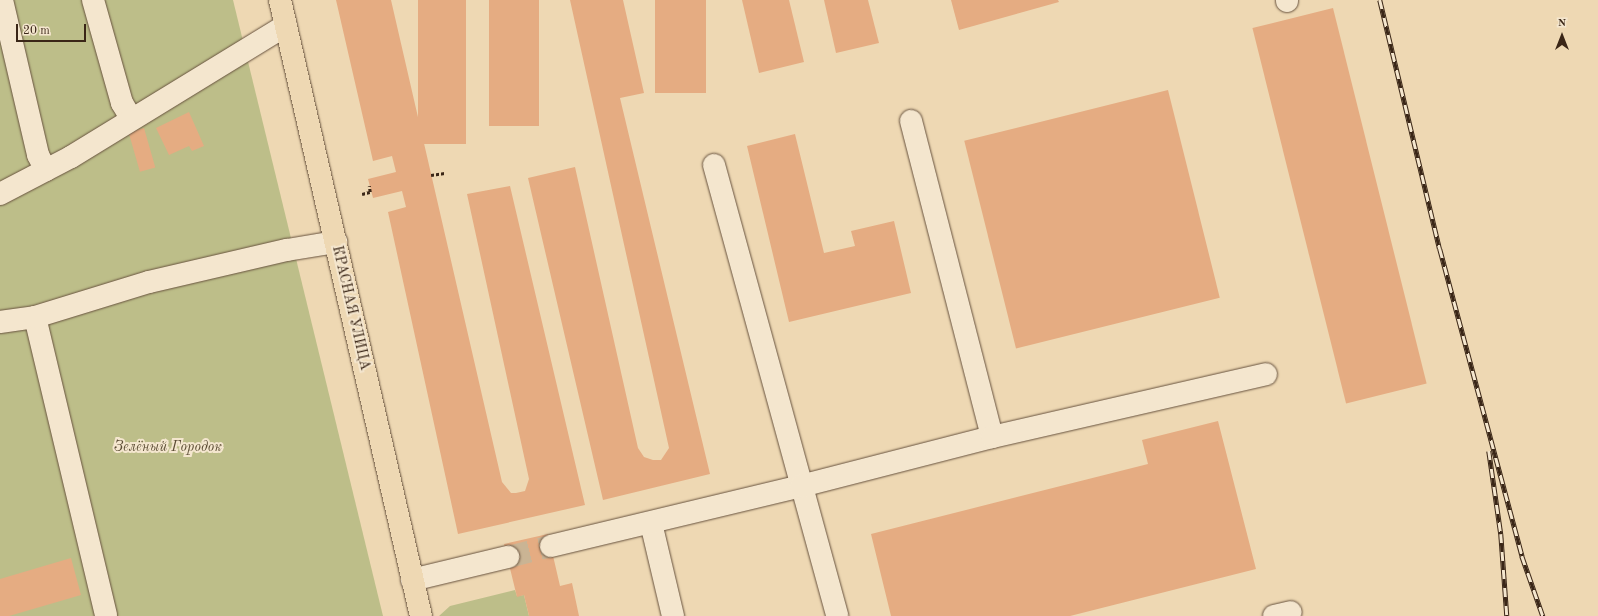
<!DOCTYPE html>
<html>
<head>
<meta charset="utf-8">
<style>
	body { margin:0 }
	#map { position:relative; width:1598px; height:616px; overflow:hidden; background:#eed8b3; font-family:"Old Standard TT",serif }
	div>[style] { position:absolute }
	.green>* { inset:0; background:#bdbe89 }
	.building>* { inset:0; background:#e5ac82; transform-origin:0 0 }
	.minor-tunnel>* { height:22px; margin-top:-11px; transform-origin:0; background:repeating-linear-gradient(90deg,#cab494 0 22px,transparent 0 33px) }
	.path>* { height:2.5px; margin-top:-1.25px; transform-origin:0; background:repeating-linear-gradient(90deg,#3a2617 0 3px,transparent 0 5px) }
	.roads { filter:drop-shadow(0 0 1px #67523e) drop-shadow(0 0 1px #67523e) }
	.minor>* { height:22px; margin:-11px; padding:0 11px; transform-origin:11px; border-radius:11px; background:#f4e6ce }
	.major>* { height:22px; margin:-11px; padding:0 11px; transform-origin:11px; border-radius:11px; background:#eed8b3 }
	.rail>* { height:4.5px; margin-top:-2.25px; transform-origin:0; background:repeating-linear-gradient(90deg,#f4e6ce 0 9px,#3a2617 0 18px); box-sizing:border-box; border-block:1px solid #3a2617 }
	span { translate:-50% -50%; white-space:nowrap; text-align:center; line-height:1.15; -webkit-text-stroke:4px #f4e6ce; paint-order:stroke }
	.street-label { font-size:14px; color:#3a2617 }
	.park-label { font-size:14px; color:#5b4c34; font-style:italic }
	.north { position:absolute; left:1542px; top:16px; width:40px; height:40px; -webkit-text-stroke:3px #f4e6ce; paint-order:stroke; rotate:0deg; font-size:11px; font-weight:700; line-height:16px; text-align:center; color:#3a2617 }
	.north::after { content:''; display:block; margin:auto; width:14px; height:18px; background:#3a2617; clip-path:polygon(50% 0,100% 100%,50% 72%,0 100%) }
	.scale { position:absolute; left:16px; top:24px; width:70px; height:18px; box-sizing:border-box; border:2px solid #3a2617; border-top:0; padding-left:5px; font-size:12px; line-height:14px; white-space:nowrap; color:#3a2617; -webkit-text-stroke:3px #f4e6ce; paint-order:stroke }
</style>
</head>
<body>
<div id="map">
	<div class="green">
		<div style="clip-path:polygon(0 0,233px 0,383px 616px,0 616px)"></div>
		<div style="clip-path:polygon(515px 590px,517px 596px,524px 595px,529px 616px,439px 616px,450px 606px)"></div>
	</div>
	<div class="building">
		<div style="clip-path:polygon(336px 0,391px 0,502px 482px,511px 493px,516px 493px,525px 491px,529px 479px,467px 194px,510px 186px,585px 505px,458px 534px,388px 212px,406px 207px,402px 191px,373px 198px,368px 179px,396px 172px,392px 156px,373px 161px)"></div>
		<div style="left:418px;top:0;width:48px;height:144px"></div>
		<div style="left:489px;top:0;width:50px;height:126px"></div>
		<div style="clip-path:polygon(570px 0,623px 0,644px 93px,620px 98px,710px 474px,603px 500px,528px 178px,575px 167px,638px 448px,644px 457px,653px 460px,661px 460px,669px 448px)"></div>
		<div style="left:655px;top:0;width:51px;height:93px"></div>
		<div style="clip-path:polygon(742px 0,789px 0,804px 62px,759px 73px)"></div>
		<div style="clip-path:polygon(824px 0,868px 0,879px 43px,836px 53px)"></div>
		<div style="clip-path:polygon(951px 0,1058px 0,1059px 2px,959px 30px)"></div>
		<div style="left:1333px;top:8px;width:387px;height:83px;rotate:76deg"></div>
		<div style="left:1168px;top:90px;width:214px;height:210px;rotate:76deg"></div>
		<div style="clip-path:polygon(189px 112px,204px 146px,192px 151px,189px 146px,169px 155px,156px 128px)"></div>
		<div style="left:144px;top:128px;width:41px;height:16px;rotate:74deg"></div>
		<div style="clip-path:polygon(795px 134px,824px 253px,855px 246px,851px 231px,894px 221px,911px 293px,789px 322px,747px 146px)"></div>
		<div style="clip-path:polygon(1218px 421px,1256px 569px,1070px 616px,891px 616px,871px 534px,1148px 464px,1142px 440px)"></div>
		<div style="clip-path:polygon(548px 534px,560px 586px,572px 583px,579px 616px,529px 616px,524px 595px,517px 597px,504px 544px)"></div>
		<div style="clip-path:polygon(71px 558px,81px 595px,9px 616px,0 616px,0 579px)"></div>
	</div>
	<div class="minor-tunnel">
		<div style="left:508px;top:557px;width:44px;rotate:-14.3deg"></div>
	</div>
	<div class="path">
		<div style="left:431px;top:175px;width:14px;rotate:-8deg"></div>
		<div style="left:362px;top:194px;width:8px;rotate:-14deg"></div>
		<div style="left:370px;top:192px;width:6px;rotate:-99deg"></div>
	</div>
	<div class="roads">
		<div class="minor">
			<div style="left:2px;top:0;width:159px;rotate:76.9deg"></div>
			<div style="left:38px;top:155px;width:17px;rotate:62deg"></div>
			<div style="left:93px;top:0;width:107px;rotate:74.3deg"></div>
			<div style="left:122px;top:103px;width:17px;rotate:59deg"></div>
			<div style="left:1287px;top:0;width:1px;rotate:90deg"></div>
			<div style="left:911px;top:121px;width:326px;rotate:75.6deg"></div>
			<div style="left:714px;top:165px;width:467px;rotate:74.7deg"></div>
			<div style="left:0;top:194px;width:80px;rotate:-27.5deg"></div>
			<div style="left:71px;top:157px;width:252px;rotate:-31.5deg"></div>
			<div style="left:35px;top:317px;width:307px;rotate:76.6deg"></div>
			<div style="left:0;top:322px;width:35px;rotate:-8deg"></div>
			<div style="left:35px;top:317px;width:119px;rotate:-17.1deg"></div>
			<div style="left:149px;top:282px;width:142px;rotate:-13.1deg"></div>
			<div style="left:287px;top:250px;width:50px;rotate:-9.3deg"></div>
			<div style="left:651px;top:523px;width:96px;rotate:76.7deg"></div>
			<div style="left:551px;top:546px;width:257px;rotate:-13.5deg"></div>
			<div style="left:801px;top:486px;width:197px;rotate:-14.4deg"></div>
			<div style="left:992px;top:437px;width:281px;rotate:-12.9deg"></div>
			<div style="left:412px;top:580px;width:99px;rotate:-13.5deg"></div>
			<div style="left:1274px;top:616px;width:17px;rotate:-13deg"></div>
		</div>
		<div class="major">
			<div style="left:280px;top:0;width:632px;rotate:77.11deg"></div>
		</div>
	</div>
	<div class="rail">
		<div style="left:1380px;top:0;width:256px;rotate:76.5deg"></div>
		<div style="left:1440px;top:249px;width:318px;rotate:75deg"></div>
		<div style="left:1522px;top:556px;width:64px;rotate:70.7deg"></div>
		<div style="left:1489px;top:451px;width:84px;rotate:81.8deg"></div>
		<div style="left:1501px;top:534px;width:82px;rotate:85.8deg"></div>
	</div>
	<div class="street-label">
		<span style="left:351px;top:308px;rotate:77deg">КРАСНАЯ УЛИЦА</span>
	</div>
	<div class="park-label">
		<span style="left:168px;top:447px">Зелёный Городок</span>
	</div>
	<div class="north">N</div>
	<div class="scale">20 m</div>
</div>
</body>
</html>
